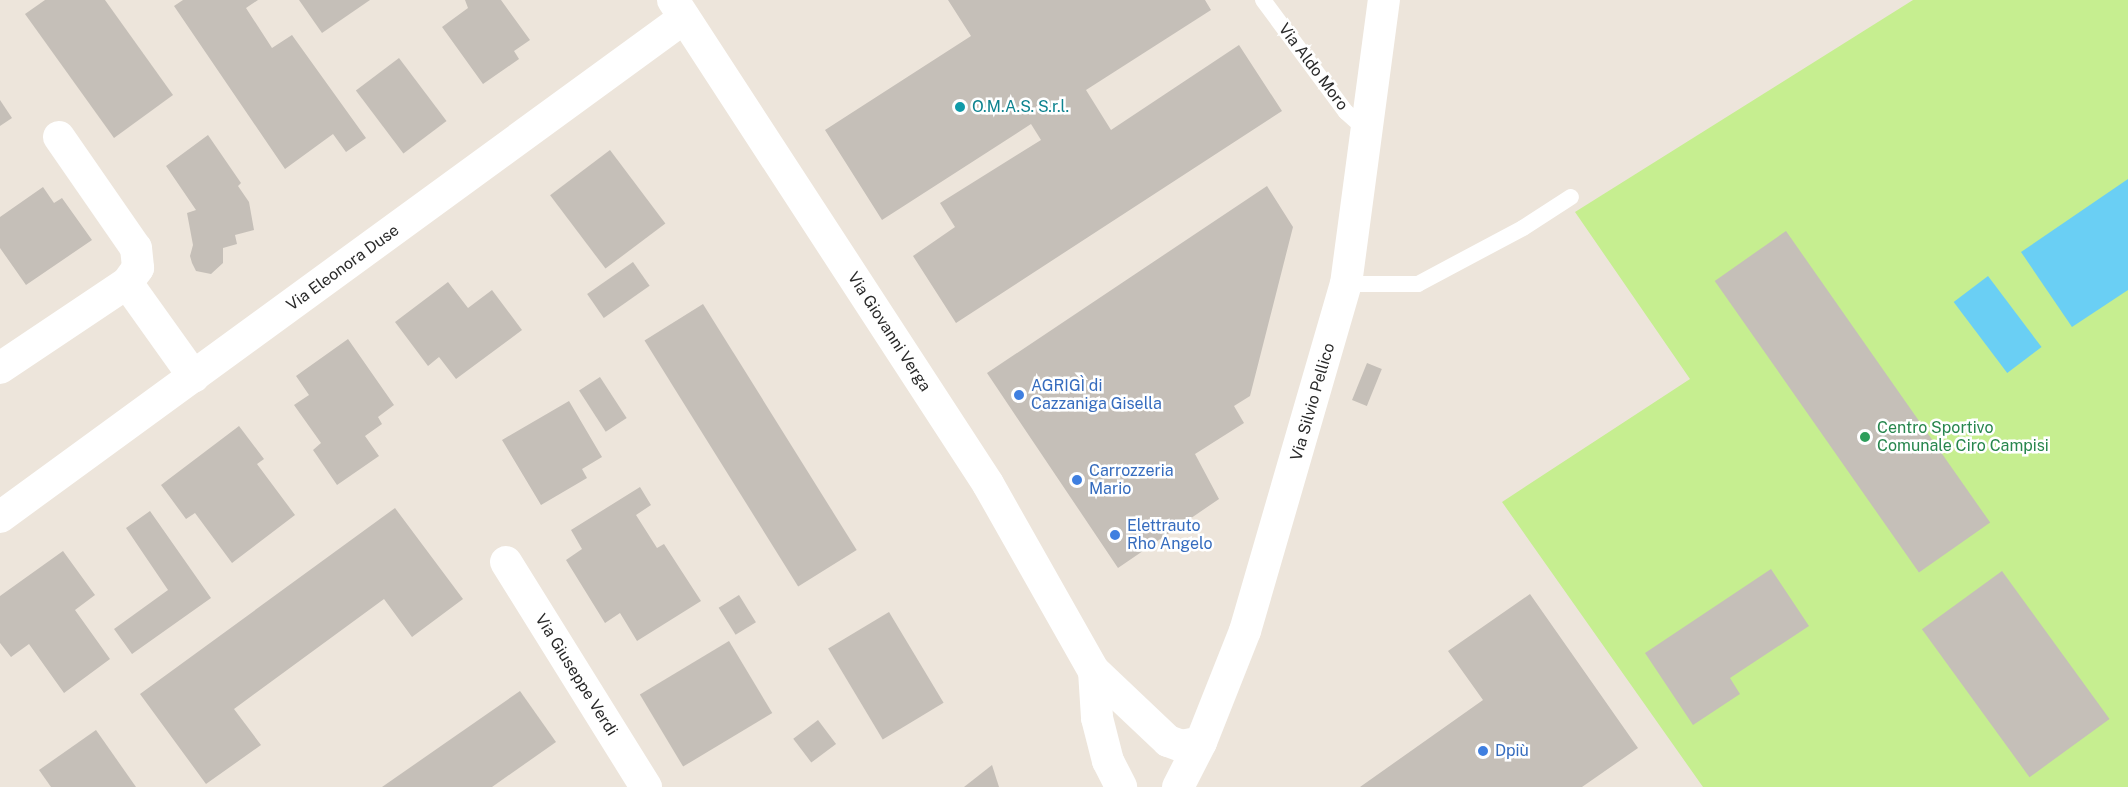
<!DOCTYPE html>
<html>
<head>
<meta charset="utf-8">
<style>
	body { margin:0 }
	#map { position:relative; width:2128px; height:787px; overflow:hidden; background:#ede5db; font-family:"Public Sans",sans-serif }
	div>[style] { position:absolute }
	.pitch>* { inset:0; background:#c6ee90 }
	.water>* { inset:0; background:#6acff4; transform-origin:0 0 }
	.building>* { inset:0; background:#c5bfb8; transform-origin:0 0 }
	.service>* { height:16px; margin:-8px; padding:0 8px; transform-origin:8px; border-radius:8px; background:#fff }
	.minor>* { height:32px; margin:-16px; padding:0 16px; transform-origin:16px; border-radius:16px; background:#fff }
	.dots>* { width:16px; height:16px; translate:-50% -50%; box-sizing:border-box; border:3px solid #fff; border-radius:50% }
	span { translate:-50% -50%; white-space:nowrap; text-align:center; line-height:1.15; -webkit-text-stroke:5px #fff; paint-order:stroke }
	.street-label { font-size:16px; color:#2a2a2a }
	.culture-label { font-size:16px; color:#0d838f }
	.left { translate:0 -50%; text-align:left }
	.shop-label { font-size:16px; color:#366cbe }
	.leisure-label { font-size:16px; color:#27864d }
</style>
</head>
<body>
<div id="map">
	<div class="pitch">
		<div style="clip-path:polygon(1913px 0,2128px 0,2128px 787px,1703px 787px,1502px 502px,1690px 379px,1575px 212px)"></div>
	</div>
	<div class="water">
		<div style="clip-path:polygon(2128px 179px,2128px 290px,2072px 327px,2021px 252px)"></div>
		<div style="left:1988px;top:276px;width:89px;height:43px;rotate:53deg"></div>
	</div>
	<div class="building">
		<div style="clip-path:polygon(45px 0,105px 0,173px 95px,114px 138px,25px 14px)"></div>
		<div style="clip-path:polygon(183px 0,258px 0,246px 8px,272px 48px,292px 35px,366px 138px,346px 152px,333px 134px,285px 169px,174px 6px)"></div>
		<div style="clip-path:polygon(299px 0,370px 0,322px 33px)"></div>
		<div style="clip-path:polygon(465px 0,501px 0,530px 40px,514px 51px,519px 59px,483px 84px,442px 27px,468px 8px)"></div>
		<div style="clip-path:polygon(948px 0,1205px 0,1211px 10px,1086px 90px,1111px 130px,1239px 45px,1282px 111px,956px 323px,913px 256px,955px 227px,940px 203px,1041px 140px,1031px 124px,882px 220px,825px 130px,971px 36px)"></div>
		<div style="left:399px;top:58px;width:79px;height:54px;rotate:53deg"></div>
		<div style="clip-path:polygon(0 100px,12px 118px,0 126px)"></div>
		<div style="clip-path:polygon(208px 135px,241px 183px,238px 186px,249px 202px,254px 230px,235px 235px,237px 244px,223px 248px,223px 263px,211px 274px,196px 271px,192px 263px,190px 256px,193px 245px,187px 213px,196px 210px,166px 166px)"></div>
		<div style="left:610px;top:150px;width:92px;height:75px;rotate:53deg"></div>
		<div style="clip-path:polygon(1267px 186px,1293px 227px,1250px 396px,1234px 406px,1244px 423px,1195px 454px,1219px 499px,1118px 568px,987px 373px)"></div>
		<div style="clip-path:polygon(43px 187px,54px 203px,62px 198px,92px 240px,26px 285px,0 248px,0 217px)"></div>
		<div style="left:1786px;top:231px;width:356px;height:87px;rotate:55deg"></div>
		<div style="left:633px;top:262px;width:29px;height:56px;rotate:55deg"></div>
		<div style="clip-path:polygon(448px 282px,468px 308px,492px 290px,522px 330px,456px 379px,439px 357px,428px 366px,395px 322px)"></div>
		<div style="left:703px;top:304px;width:290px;height:69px;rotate:58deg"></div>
		<div style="clip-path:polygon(348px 339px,394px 405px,378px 417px,382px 424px,365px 436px,379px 456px,337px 485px,313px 450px,321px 443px,294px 405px,309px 395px,296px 376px)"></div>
		<div style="left:1367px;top:363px;width:16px;height:40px;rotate:22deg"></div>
		<div style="left:600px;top:377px;width:49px;height:25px;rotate:57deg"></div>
		<div style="clip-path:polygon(569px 401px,602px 457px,582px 469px,587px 478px,541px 505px,502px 440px)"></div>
		<div style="clip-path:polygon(239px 426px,264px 459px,257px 464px,295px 515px,232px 563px,195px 513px,186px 519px,161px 485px)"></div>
		<div style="clip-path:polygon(640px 487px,651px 505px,636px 515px,657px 548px,664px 544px,701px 601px,637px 641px,620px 613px,605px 623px,566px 560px,582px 549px,571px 530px)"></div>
		<div style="clip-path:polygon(395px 508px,463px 599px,412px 637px,384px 599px,234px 709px,261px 745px,206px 784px,140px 694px)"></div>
		<div style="clip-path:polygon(150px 511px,211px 598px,132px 654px,114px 629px,168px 590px,126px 528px)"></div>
		<div style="clip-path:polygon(63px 551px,95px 595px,75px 610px,110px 659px,64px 693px,29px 644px,11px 657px,0 643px,0 596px)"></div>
		<div style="clip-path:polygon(1771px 569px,1809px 626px,1730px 678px,1740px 694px,1693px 725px,1645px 653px)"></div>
		<div style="left:2002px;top:571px;width:183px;height:99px;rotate:54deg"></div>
		<div style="clip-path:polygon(1530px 594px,1638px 748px,1582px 787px,1360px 787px,1483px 700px,1448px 651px)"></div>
		<div style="left:739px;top:595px;width:32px;height:24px;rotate:58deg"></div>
		<div style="left:889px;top:612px;width:106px;height:71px;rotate:59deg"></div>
		<div style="left:729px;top:641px;width:84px;height:104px;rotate:59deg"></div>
		<div style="clip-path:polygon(520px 691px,556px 742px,492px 787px,382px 787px)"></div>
		<div style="left:818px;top:720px;width:30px;height:31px;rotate:53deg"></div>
		<div style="clip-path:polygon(96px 730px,136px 787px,51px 787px,39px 770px)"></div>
		<div style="clip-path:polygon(992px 765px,999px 787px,964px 787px)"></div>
	</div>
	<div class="service">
		<div style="left:1263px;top:0;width:139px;rotate:53.5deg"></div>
		<div style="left:1346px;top:112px;width:28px;rotate:42deg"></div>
		<div style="left:1346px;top:284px;width:72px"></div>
		<div style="left:1418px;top:284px;width:119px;rotate:-28.1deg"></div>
		<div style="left:1523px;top:228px;width:57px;rotate:-32.9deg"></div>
	</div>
	<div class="minor">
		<div style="left:673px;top:0;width:577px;rotate:56.94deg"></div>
		<div style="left:988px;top:484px;width:215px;rotate:60.5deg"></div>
		<div style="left:1094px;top:671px;width:102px;rotate:43.4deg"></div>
		<div style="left:1168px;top:741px;width:15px;rotate:20deg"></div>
		<div style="left:1182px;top:746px;width:19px;rotate:-12deg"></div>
		<div style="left:59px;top:137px;width:135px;rotate:55.3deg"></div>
		<div style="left:136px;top:248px;width:20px;rotate:84deg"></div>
		<div style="left:138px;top:268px;width:19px;rotate:126deg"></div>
		<div style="left:0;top:368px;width:153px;rotate:-33.8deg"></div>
		<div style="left:127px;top:283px;width:115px;rotate:54.5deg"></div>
		<div style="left:0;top:517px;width:847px;rotate:-36.11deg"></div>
		<div style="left:506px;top:562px;width:265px;rotate:58.1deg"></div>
		<div style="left:1094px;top:671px;width:47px;rotate:86.3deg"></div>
		<div style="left:1097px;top:718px;width:44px;rotate:75.7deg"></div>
		<div style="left:1108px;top:761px;width:29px;rotate:63deg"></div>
		<div style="left:1178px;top:787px;width:51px;rotate:-62.9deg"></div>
		<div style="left:1201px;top:742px;width:119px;rotate:-68.4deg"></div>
		<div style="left:1245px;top:631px;width:361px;rotate:-73.8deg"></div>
		<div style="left:1346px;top:284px;width:287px;rotate:-82.4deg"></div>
	</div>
	<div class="dots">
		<div style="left:960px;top:107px;background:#0f9aa8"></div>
		<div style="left:1019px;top:395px;background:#3f7fe0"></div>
		<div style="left:1865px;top:437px;background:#2e9e5b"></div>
		<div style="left:1077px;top:480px;background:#3f7fe0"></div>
		<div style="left:1115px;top:535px;background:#3f7fe0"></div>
		<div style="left:1483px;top:751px;background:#3f7fe0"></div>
	</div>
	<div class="street-label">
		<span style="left:1313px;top:67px;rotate:53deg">Via Aldo Moro</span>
		<span style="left:343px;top:268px;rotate:-36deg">Via Eleonora Duse</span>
		<span style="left:889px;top:332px;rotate:57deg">Via Giovanni Verga</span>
		<span style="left:1313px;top:402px;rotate:-74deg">Via Silvio Pellico</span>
		<span style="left:576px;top:675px;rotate:58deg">Via Giuseppe Verdi</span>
	</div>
	<div class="culture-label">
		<span class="left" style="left:972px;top:107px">O.M.A.S. S.r.l.</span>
	</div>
	<div class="shop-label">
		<span class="left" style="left:1031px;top:395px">AGRIGÌ di<br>Cazzaniga Gisella</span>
		<span class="left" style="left:1089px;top:480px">Carrozzeria<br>Mario</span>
		<span class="left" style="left:1127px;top:535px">Elettrauto<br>Rho Angelo</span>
		<span class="left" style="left:1495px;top:751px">Dpiù</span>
	</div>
	<div class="leisure-label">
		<span class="left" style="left:1877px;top:437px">Centro Sportivo<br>Comunale Ciro Campisi</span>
	</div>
</div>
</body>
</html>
